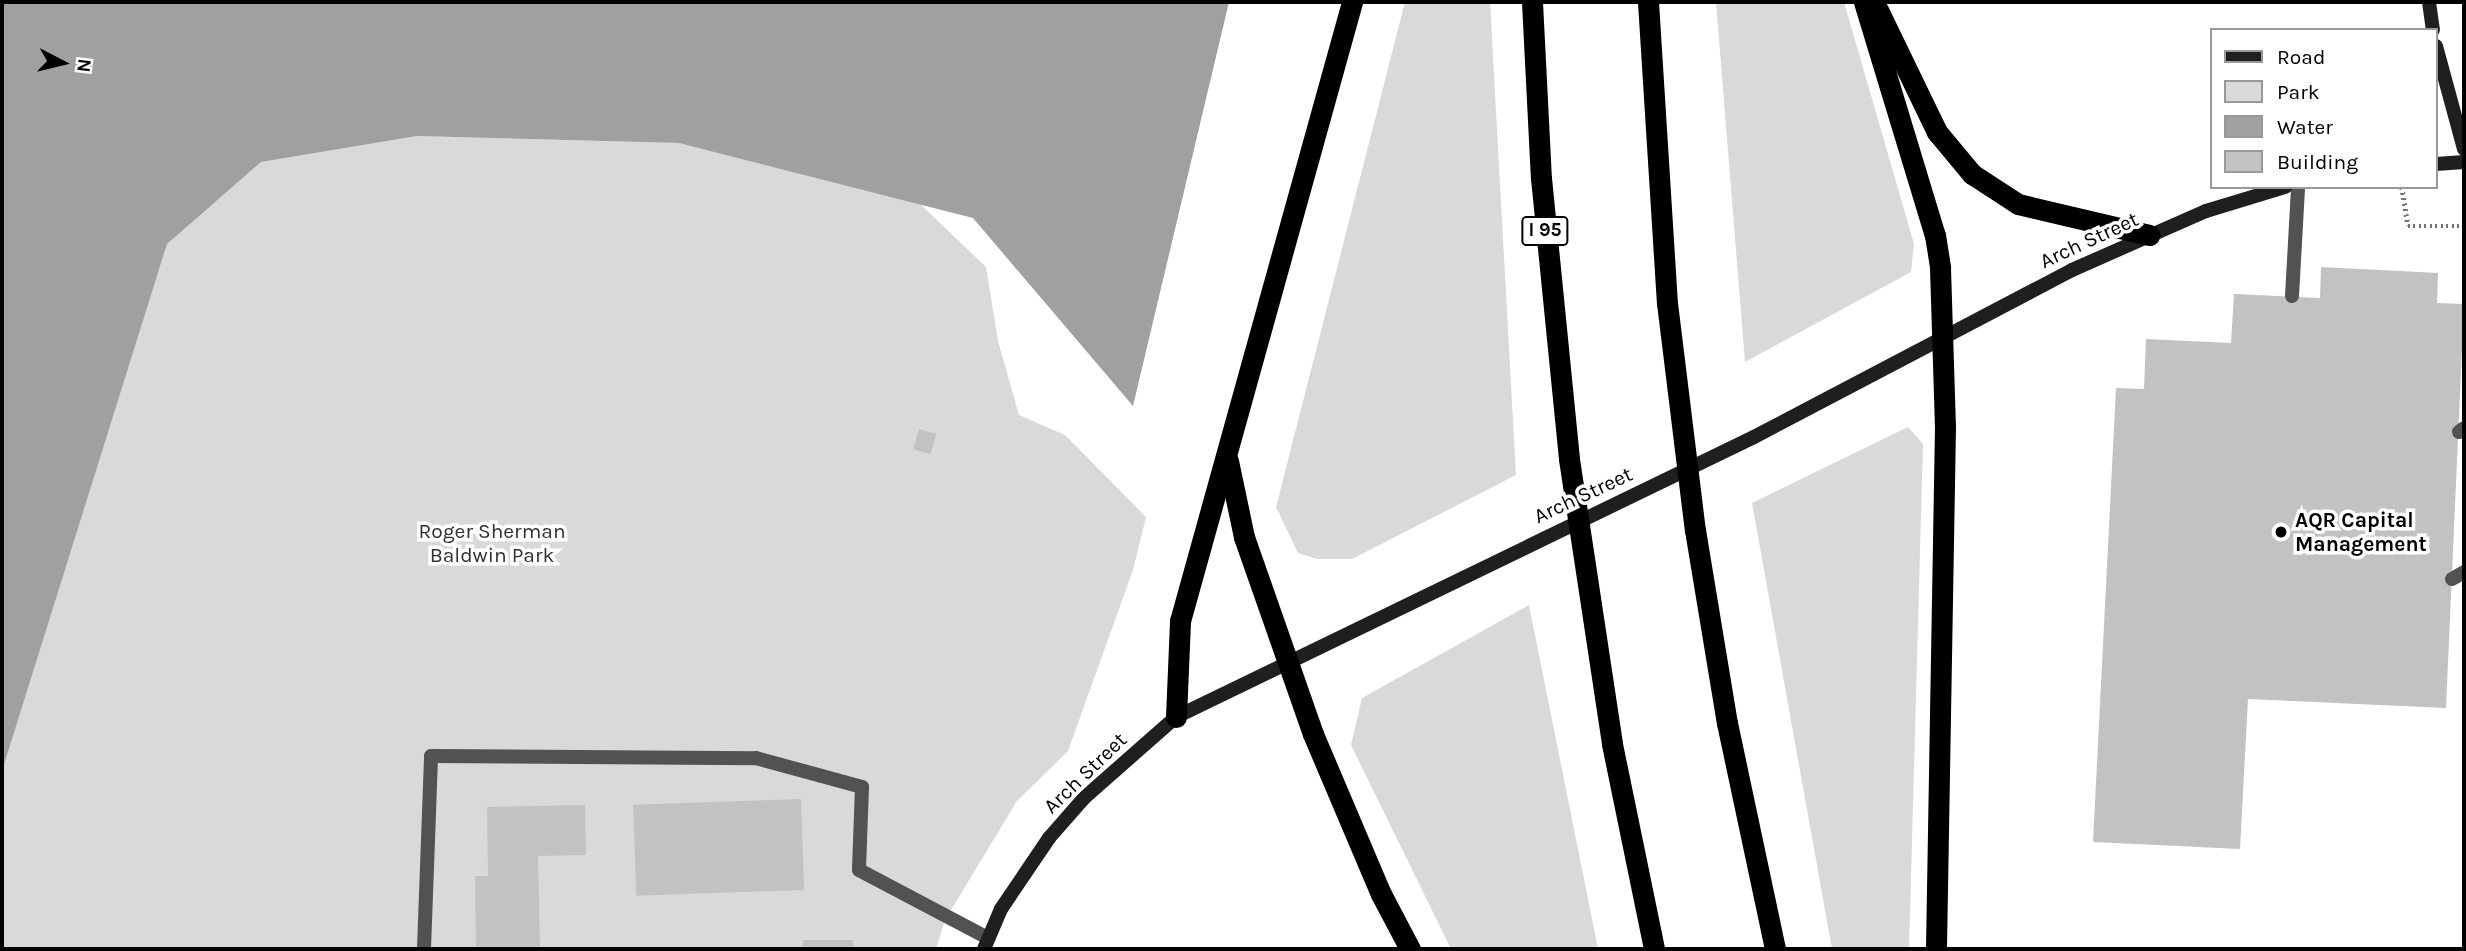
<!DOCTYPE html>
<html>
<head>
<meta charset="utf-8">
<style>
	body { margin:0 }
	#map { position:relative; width:2466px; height:951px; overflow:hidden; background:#fff; font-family:Karla,sans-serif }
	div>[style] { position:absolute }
	.green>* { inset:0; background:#d9d9d9 }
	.water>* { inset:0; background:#a0a0a0 }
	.building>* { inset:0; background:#c2c2c2; transform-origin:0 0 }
	.path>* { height:4.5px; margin-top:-2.25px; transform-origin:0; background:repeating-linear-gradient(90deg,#747474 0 2px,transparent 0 5.5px) }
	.lane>* { height:14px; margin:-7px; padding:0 7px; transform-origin:7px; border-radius:7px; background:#525252 }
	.secondary>* { height:14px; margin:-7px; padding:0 7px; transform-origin:7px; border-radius:7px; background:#1f1f1f }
	.highway>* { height:21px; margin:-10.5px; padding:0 10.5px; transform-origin:10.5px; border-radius:10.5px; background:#000 }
	.dots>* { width:19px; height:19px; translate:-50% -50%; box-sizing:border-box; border:4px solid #fff; border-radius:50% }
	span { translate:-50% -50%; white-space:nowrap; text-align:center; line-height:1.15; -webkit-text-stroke:7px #fff; paint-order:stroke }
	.shield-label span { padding:2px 5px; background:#fff; border:2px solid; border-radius:5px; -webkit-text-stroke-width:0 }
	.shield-label { font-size:19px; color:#000; font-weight:700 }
	.street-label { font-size:21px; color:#000 }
	.poi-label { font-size:21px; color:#000; font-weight:700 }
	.left { translate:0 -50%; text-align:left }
	.park-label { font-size:21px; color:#303030 }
	.frame { position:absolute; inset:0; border:4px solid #000; pointer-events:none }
	.legend { position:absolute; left:2210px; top:28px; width:228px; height:161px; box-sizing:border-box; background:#fff; border:2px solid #999; margin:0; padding:9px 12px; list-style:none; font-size:21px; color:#000 }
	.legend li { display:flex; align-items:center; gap:14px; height:35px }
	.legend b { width:35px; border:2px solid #999 }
	.north { position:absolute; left:28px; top:28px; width:70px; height:70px; -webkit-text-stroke:5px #fff; paint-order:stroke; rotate:97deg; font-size:19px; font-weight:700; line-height:28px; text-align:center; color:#000 }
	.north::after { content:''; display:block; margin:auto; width:24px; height:32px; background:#000; clip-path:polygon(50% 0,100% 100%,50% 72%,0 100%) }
</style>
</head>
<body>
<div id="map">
	<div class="green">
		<div style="clip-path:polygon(1405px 2px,1490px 2px,1516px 475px,1352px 559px,1317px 559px,1298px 553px,1276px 507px)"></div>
		<div style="clip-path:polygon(1716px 2px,1844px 2px,1914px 244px,1911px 272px,1745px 362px)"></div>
		<div style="clip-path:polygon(417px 136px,679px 143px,917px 201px,986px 267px,998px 341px,1019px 415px,1065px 435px,1146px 517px,1133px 570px,1068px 751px,1017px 801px,945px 920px,936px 949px,2px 949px,2px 770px,167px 244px,212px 200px,261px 162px)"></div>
		<div style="clip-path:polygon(1908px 427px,1923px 444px,1909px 949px,1832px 949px,1752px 503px)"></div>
		<div style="clip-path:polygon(1529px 605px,1598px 949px,1451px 949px,1351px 745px,1362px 698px)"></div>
	</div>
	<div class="water">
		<div style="clip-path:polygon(2px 2px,1229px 2px,1133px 406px,973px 218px,679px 143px,417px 136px,261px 162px,167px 244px,2px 771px)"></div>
	</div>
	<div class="building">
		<div style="clip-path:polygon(2321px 267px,2438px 273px,2437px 303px,2464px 304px,2446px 708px,2248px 699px,2240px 849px,2093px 842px,2116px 388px,2144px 389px,2146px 339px,2231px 343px,2234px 294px,2320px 298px)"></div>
		<div style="left:919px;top:429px;width:18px;height:21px;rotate:16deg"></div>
		<div style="left:801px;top:799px;width:91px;height:168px;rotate:88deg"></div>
		<div style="clip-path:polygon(585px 805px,586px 855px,538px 856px,540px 949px,476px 949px,475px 876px,488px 876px,487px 807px)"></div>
		<div style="left:853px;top:940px;width:9px;height:50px;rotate:90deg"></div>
	</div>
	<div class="path">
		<div style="left:2402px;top:187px;width:39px;rotate:81deg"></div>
		<div style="left:2408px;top:226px;width:56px"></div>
	</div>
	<div class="lane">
		<div style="left:2292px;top:296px;width:109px;rotate:-86.8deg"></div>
		<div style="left:2459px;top:432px;width:6px;rotate:-39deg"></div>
		<div style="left:2452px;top:579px;width:14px;rotate:-30deg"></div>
		<div style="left:424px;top:949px;width:193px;rotate:-87.9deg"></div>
		<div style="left:431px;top:756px;width:325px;rotate:0.4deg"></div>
		<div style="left:756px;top:758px;width:110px;rotate:15.3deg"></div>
		<div style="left:862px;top:787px;width:83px;rotate:92.1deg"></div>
		<div style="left:859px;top:870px;width:146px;rotate:27.8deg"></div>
	</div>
	<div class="secondary">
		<div style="left:2429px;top:2px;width:28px;rotate:82deg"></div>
		<div style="left:2436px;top:46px;width:107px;rotate:74.8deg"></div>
		<div style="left:2436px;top:164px;width:28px;rotate:-4deg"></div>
		<div style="left:984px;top:949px;width:43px;rotate:-67deg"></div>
		<div style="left:1001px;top:909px;width:86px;rotate:-55.9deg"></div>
		<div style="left:1049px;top:838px;width:53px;rotate:-48.8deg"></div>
		<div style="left:1084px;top:798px;width:123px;rotate:-41.4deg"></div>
		<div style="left:1176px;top:717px;width:642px;rotate:-25.85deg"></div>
		<div style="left:1754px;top:437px;width:359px;rotate:-27.7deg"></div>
		<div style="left:2072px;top:270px;width:146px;rotate:-23.8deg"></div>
		<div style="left:2206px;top:211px;width:83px;rotate:-16.9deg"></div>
	</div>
	<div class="highway">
		<div style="left:1532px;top:2px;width:176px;rotate:87.1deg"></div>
		<div style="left:1541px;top:178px;width:282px;rotate:84.3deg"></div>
		<div style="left:1569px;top:459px;width:288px;rotate:81.4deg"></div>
		<div style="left:1612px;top:744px;width:209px;rotate:78.4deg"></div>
		<div style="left:1648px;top:2px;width:302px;rotate:86.4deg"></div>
		<div style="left:1667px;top:303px;width:229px;rotate:83deg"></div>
		<div style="left:1695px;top:530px;width:196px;rotate:80.6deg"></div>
		<div style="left:1727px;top:723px;width:231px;rotate:78deg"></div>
		<div style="left:1864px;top:2px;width:244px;rotate:73.1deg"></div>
		<div style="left:1935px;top:235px;width:33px;rotate:81deg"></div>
		<div style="left:1940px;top:268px;width:158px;rotate:88.2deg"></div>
		<div style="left:1945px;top:426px;width:523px;rotate:90.99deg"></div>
		<div style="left:1878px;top:10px;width:136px;rotate:64.2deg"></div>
		<div style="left:1937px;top:132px;width:55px;rotate:50.2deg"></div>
		<div style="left:1972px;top:174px;width:55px;rotate:33.1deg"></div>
		<div style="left:2018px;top:204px;width:135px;rotate:13.3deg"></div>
		<div style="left:1228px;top:461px;width:78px;rotate:78.1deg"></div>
		<div style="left:1244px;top:537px;width:209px;rotate:70.7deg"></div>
		<div style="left:1313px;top:734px;width:174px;rotate:67deg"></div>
		<div style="left:1381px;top:894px;width:62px;rotate:62.2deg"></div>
		<div style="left:1176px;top:717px;width:96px;rotate:-87.6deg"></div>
		<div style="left:1180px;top:621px;width:642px;rotate:-74.47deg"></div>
	</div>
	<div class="dots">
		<div style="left:2281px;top:532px;background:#000"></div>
	</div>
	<div class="shield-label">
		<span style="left:1545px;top:231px">I 95</span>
	</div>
	<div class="street-label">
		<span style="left:2089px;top:240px;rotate:-25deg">Arch Street</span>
		<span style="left:1583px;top:495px;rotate:-25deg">Arch Street</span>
		<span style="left:1085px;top:773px;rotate:-44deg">Arch Street</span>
	</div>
	<div class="poi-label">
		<span class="left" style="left:2295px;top:532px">AQR Capital<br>Management</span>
	</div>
	<div class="park-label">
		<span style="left:492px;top:543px">Roger Sherman<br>Baldwin Park</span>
	</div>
	<div class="frame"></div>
	<ul class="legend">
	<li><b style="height:9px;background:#1f1f1f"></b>Road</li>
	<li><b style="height:19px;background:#d9d9d9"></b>Park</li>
	<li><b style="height:19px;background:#a0a0a0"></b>Water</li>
	<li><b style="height:19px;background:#c2c2c2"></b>Building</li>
	</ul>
	<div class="north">N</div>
</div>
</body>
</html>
